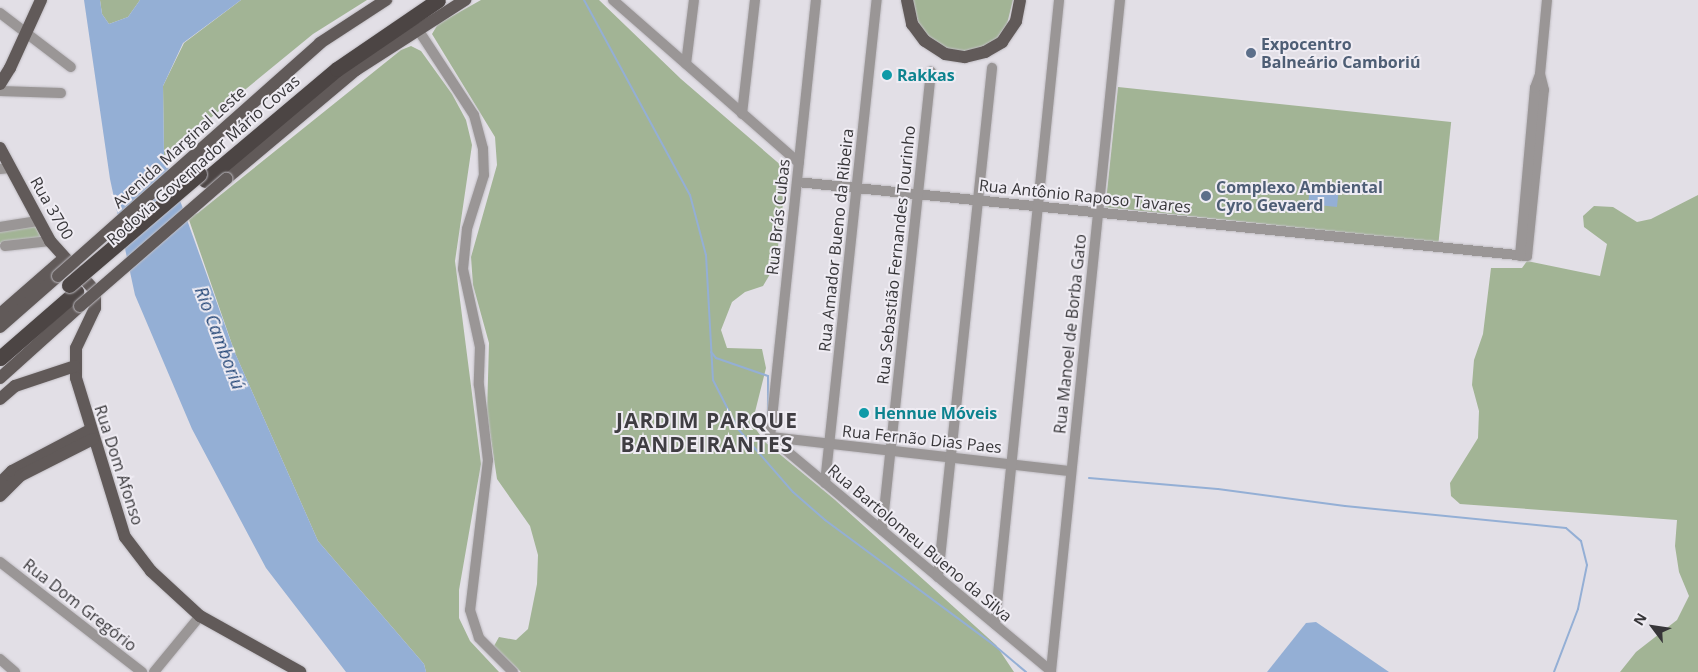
<!DOCTYPE html>
<html>
<head>
<meta charset="utf-8">
<style>
	body { margin:0 }
	#map { position:relative; width:1698px; height:672px; overflow:hidden; background:#e2dfe6; font-family:"Open Sans",sans-serif }
	div>[style] { position:absolute }
	.green>* { inset:0; background:#a2b495; transform-origin:0 0 }
	.water>* { inset:0; background:#94afd5; transform-origin:0 0 }
	.stream>* { height:2px; margin:-1px; padding:0 1px; transform-origin:1px; border-radius:1px; background:#94afd5 }
	.roads { filter:drop-shadow(0 0 1px #c0bdc3) drop-shadow(0 0 1px #c0bdc3) }
	.minor>* { height:10px; margin:-5px; padding:0 5px; transform-origin:5px; border-radius:5px; background:#9a9696 }
	.major>* { height:12px; margin:-6px; padding:0 6px; transform-origin:6px; border-radius:6px; background:#615a59 }
	.highway>* { height:15px; margin:-7.5px; padding:0 7.5px; transform-origin:7.5px; border-radius:7.5px; background:#4c4544 }
	.bridges { filter:drop-shadow(0 0 1px #c0bdc3) drop-shadow(0 0 1px #c0bdc3) }
	.major-bridge>* { height:12px; margin:-6px; padding:0 6px; transform-origin:6px; border-radius:6px; background:#615a59 }
	.highway-bridge>* { height:15px; margin:-7.5px; padding:0 7.5px; transform-origin:7.5px; border-radius:7.5px; background:#4c4544 }
	.dots>* { width:14px; height:14px; translate:-50% -50%; box-sizing:border-box; border:2px solid #efecf3; border-radius:50% }
	span { translate:-50% -50%; white-space:nowrap; text-align:center; line-height:1.15; -webkit-text-stroke:4px #efecf3; paint-order:stroke }
	.service-label { font-size:16px; color:#4e5e75; font-weight:700 }
	.left { translate:0 -50%; text-align:left }
	.culture-label { font-size:16px; color:#0d838f; font-weight:700 }
	.street-label { font-size:16px; color:#373639 }
	.water-label { font-size:18px; color:#224576; font-style:italic }
	.district-label { font-size:21px; color:#3f3d42; font-weight:700; letter-spacing:1px }
	.north { position:absolute; left:1628px; top:602px; width:50px; height:50px; -webkit-text-stroke:4px #efecf3; paint-order:stroke; rotate:301deg; font-size:14px; font-weight:700; line-height:20px; text-align:center; color:#373639 }
	.north::after { content:''; display:block; margin:auto; width:18px; height:22px; background:#373639; clip-path:polygon(50% 0,100% 100%,50% 72%,0 100%) }
</style>
</head>
<body>
<div id="map">
	<div class="green">
		<div style="clip-path:polygon(100px 0,140px 0,128px 17px,109px 24px,102px 14px)"></div>
		<div style="clip-path:polygon(241px 0,367px 0,313px 34px,164px 156px,163px 86px,184px 43px)"></div>
		<div style="clip-path:polygon(481px 0,599px 0,681px 79px,783px 167px,785px 186px,776px 264px,763px 286px,745px 292px,732px 302px,721px 330px,727px 348px,762px 349px,766px 368px,752px 424px,765px 442px,834px 499px,996px 645px,1014px 672px,521px 672px,494px 646px,499px 637px,516px 640px,528px 629px,537px 584px,538px 555px,530px 526px,497px 479px,487px 413px,489px 343px,473px 285px,471px 257px,497px 165px,495px 137px,432px 34px,438px 24px)"></div>
		<div style="clip-path:polygon(912px 0,1013px 0,1007px 24px,997px 38px,982px 48px,956px 53px,934px 43px,920px 28px)"></div>
		<div style="clip-path:polygon(411px 46px,421px 51px,452px 94px,466px 120px,472px 145px,455px 261px,481px 464px,459px 590px,459px 618px,470px 641px,499px 672px,426px 672px,424px 664px,318px 541px,235px 353px,188px 217px,198px 213px,401px 50px)"></div>
		<div style="left:1118px;top:87px;width:335px;height:121px;rotate:6deg"></div>
		<div style="clip-path:polygon(1698px 195px,1698px 672px,1620px 672px,1636px 652px,1677px 620px,1689px 596px,1679px 572px,1675px 546px,1677px 520px,1460px 504px,1451px 496px,1450px 483px,1478px 438px,1479px 411px,1472px 385px,1474px 360px,1483px 334px,1491px 268px,1522px 268px,1527px 261px,1600px 276px,1607px 244px,1584px 227px,1583px 216px,1594px 206px,1613px 207px,1637px 222px,1651px 219px)"></div>
		<div style="clip-path:polygon(36px 225px,45px 238px,0 243px,0 230px)"></div>
	</div>
	<div class="water">
		<div style="clip-path:polygon(84px 0,100px 0,102px 14px,109px 24px,128px 17px,140px 0,241px 0,183px 43px,163px 86px,164px 156px,235px 353px,318px 541px,424px 664px,426px 672px,346px 672px,266px 568px,192px 429px,135px 295px,110px 179px)"></div>
		<div style="left:1310px;top:186px;width:29px;height:18px;rotate:6deg"></div>
		<div style="clip-path:polygon(1316px 622px,1389px 672px,1267px 672px,1306px 623px)"></div>
	</div>
	<div class="stream">
		<div style="left:584px;top:0;width:222px;rotate:61.5deg"></div>
		<div style="left:690px;top:195px;width:62px;rotate:75.1deg"></div>
		<div style="left:706px;top:255px;width:125px;rotate:86.8deg"></div>
		<div style="left:713px;top:380px;width:55px;rotate:63deg"></div>
		<div style="left:738px;top:429px;width:84px;rotate:48.9deg"></div>
		<div style="left:793px;top:492px;width:43px;rotate:41.2deg"></div>
		<div style="left:825px;top:520px;width:210px;rotate:36.5deg"></div>
		<div style="left:994px;top:645px;width:42px;rotate:40.2deg"></div>
		<div style="left:711px;top:352px;width:8px;rotate:50deg"></div>
		<div style="left:716px;top:358px;width:55px;rotate:19.1deg"></div>
		<div style="left:768px;top:376px;width:47px;rotate:90deg"></div>
		<div style="left:1089px;top:478px;width:129px;rotate:4.9deg"></div>
		<div style="left:1218px;top:489px;width:128px;rotate:7.6deg"></div>
		<div style="left:1345px;top:506px;width:222px;rotate:5.7deg"></div>
		<div style="left:1566px;top:528px;width:20px;rotate:41deg"></div>
		<div style="left:1581px;top:541px;width:25px;rotate:76deg"></div>
		<div style="left:1587px;top:565px;width:45px;rotate:101.6deg"></div>
		<div style="left:1578px;top:609px;width:67px;rotate:110.9deg"></div>
	</div>
	<div class="roads">
		<div class="minor">
			<div style="left:613px;top:0;width:247px;rotate:41.2deg"></div>
			<div style="left:0;top:13px;width:89px;rotate:37.3deg"></div>
			<div style="left:417px;top:28px;width:104px;rotate:56.8deg"></div>
			<div style="left:474px;top:115px;width:35px;rotate:75deg"></div>
			<div style="left:483px;top:149px;width:26px;rotate:88deg"></div>
			<div style="left:484px;top:175px;width:57px;rotate:107.5deg"></div>
			<div style="left:467px;top:229px;width:40px;rotate:95.7deg"></div>
			<div style="left:463px;top:269px;width:80px;rotate:77.7deg"></div>
			<div style="left:480px;top:347px;width:38px;rotate:92deg"></div>
			<div style="left:479px;top:385px;width:76px;rotate:83.2deg"></div>
			<div style="left:488px;top:460px;width:151px;rotate:96.8deg"></div>
			<div style="left:470px;top:610px;width:29px;rotate:72deg"></div>
			<div style="left:479px;top:638px;width:48px;rotate:45deg"></div>
			<div style="left:686px;top:64px;width:64px;rotate:-82.9deg"></div>
			<div style="left:0;top:91px;width:61px;rotate:1.9deg"></div>
			<div style="left:742px;top:114px;width:115px;rotate:-83.5deg"></div>
			<div style="left:0;top:169px;width:11px;rotate:-5deg"></div>
			<div style="left:797px;top:182px;width:734px;rotate:5.79deg"></div>
			<div style="left:1527px;top:256px;width:167px;rotate:-84.2deg"></div>
			<div style="left:1544px;top:90px;width:16px;rotate:-104deg"></div>
			<div style="left:0;top:227px;width:38px;rotate:-9deg"></div>
			<div style="left:5px;top:246px;width:45px;rotate:-6.3deg"></div>
			<div style="left:1520px;top:256px;width:169px;rotate:-84.9deg"></div>
			<div style="left:1535px;top:88px;width:15px;rotate:-70deg"></div>
			<div style="left:1540px;top:74px;width:74px;rotate:-84.6deg"></div>
			<div style="left:770px;top:437px;width:439px;rotate:-84deg"></div>
			<div style="left:770px;top:437px;width:366px;rotate:39.8deg"></div>
			<div style="left:771px;top:437px;width:302px;rotate:6.5deg"></div>
			<div style="left:825px;top:483px;width:486px;rotate:-83.9deg"></div>
			<div style="left:882px;top:530px;width:461px;rotate:-83.9deg"></div>
			<div style="left:0;top:562px;width:180px;rotate:37.8deg"></div>
			<div style="left:938px;top:577px;width:512px;rotate:-83.94deg"></div>
			<div style="left:995px;top:624px;width:627px;rotate:-84.14deg"></div>
			<div style="left:0;top:659px;width:20px;rotate:41deg"></div>
			<div style="left:1051px;top:671px;width:675px;rotate:-84.13deg"></div>
			<div style="left:154px;top:672px;width:72px;rotate:-50.6deg"></div>
		</div>
		<div class="major">
			<div style="left:907px;top:0;width:25px;rotate:78deg"></div>
			<div style="left:912px;top:24px;width:21px;rotate:53deg"></div>
			<div style="left:925px;top:41px;width:24px;rotate:33deg"></div>
			<div style="left:945px;top:54px;width:20px;rotate:9deg"></div>
			<div style="left:965px;top:57px;width:21px;rotate:-14deg"></div>
			<div style="left:985px;top:52px;width:20px;rotate:-30deg"></div>
			<div style="left:1002px;top:42px;width:25px;rotate:-56deg"></div>
			<div style="left:1016px;top:21px;width:21px;rotate:-79deg"></div>
			<div style="left:0;top:84px;width:19px;rotate:-58deg"></div>
			<div style="left:10px;top:68px;width:75px;rotate:-65.5deg"></div>
			<div style="left:0;top:148px;width:106px;rotate:61.7deg"></div>
			<div style="left:50px;top:241px;width:67px;rotate:48deg"></div>
			<div style="left:95px;top:291px;width:17px;rotate:90deg"></div>
			<div style="left:95px;top:308px;width:44px;rotate:115.4deg"></div>
			<div style="left:76px;top:348px;width:30px;rotate:90deg"></div>
			<div style="left:76px;top:378px;width:166px;rotate:72.9deg"></div>
			<div style="left:125px;top:537px;width:43px;rotate:52.6deg"></div>
			<div style="left:151px;top:571px;width:67px;rotate:42.6deg"></div>
			<div style="left:200px;top:616px;width:115px;rotate:29.2deg"></div>
			<div style="left:226px;top:179px;width:170px;rotate:-40deg"></div>
			<div style="left:356px;top:70px;width:130px;rotate:-32.7deg"></div>
			<div style="left:0;top:314px;width:84px;rotate:-41.1deg"></div>
			<div style="left:0;top:327px;width:77px;rotate:-41.3deg"></div>
			<div style="left:0;top:378px;width:108px;rotate:-42deg"></div>
			<div style="left:0;top:399px;width:20px;rotate:-41deg"></div>
			<div style="left:15px;top:386px;width:63px;rotate:-18.4deg"></div>
			<div style="left:0;top:483px;width:17px;rotate:-45deg"></div>
			<div style="left:12px;top:471px;width:88px;rotate:-27.7deg"></div>
			<div style="left:0;top:496px;width:28px;rotate:-45deg"></div>
			<div style="left:20px;top:476px;width:82px;rotate:-26.9deg"></div>
		</div>
		<div class="highway">
			<div style="left:205px;top:180px;width:172px;rotate:-40.1deg"></div>
			<div style="left:337px;top:69px;width:122px;rotate:-34.3deg"></div>
			<div style="left:0;top:358px;width:101px;rotate:-41deg"></div>
		</div>
	</div>
	<div class="bridges">
		<div class="major-bridge">
			<div style="left:58px;top:276px;width:351px;rotate:-41.6deg"></div>
			<div style="left:320px;top:43px;width:79px;rotate:-33.1deg"></div>
			<div style="left:80px;top:306px;width:194px;rotate:-41deg"></div>
		</div>
		<div class="highway-bridge">
			<div style="left:69px;top:285px;width:171px;rotate:-40.5deg"></div>
		</div>
	</div>
	<div class="dots">
		<div style="left:1251px;top:53px;background:#5c6f8a"></div>
		<div style="left:887px;top:75px;background:#0f9aa8"></div>
		<div style="left:1206px;top:196px;background:#5c6f8a"></div>
		<div style="left:864px;top:413px;background:#0f9aa8"></div>
	</div>
	<div class="service-label">
		<span class="left" style="left:1261px;top:53px">Expocentro<br>Balneário Camboriú</span>
		<span class="left" style="left:1216px;top:196px">Complexo Ambiental<br>Cyro Gevaerd</span>
	</div>
	<div class="culture-label">
		<span class="left" style="left:897px;top:75px">Rakkas</span>
		<span class="left" style="left:874px;top:413px">Hennue Móveis</span>
	</div>
	<div class="street-label">
		<span style="left:179px;top:147px;rotate:-42deg">Avenida Marginal Leste</span>
		<span style="left:203px;top:160px;rotate:-41deg">Rodovia Governador Mário Covas</span>
		<span style="left:1085px;top:196px;rotate:6deg">Rua Antônio Raposo Tavares</span>
		<span style="left:52px;top:208px;rotate:60deg">Rua 3700</span>
		<span style="left:778px;top:217px;rotate:-84deg">Rua Brás Cubas</span>
		<span style="left:836px;top:240px;rotate:-84deg">Rua Amador Bueno da Ribeira</span>
		<span style="left:896px;top:255px;rotate:-84deg">Rua Sebastião Fernandes Tourinho</span>
		<span style="left:1070px;top:334px;rotate:-84deg">Rua Manoel de Borba Gato</span>
		<span style="left:922px;top:439px;rotate:6deg">Rua Fernão Dias Paes</span>
		<span style="left:119px;top:465px;rotate:72deg">Rua Dom Afonso</span>
		<span style="left:920px;top:543px;rotate:40deg">Rua Bartolomeu Bueno da Silva</span>
		<span style="left:80px;top:605px;rotate:38deg">Rua Dom Gregório</span>
	</div>
	<div class="water-label">
		<span style="left:220px;top:338px;rotate:69deg">Rio Camboriú</span>
	</div>
	<div class="district-label">
		<span style="left:707px;top:432px">JARDIM PARQUE<br>BANDEIRANTES</span>
	</div>
	<div class="north">N</div>
</div>
</body>
</html>
